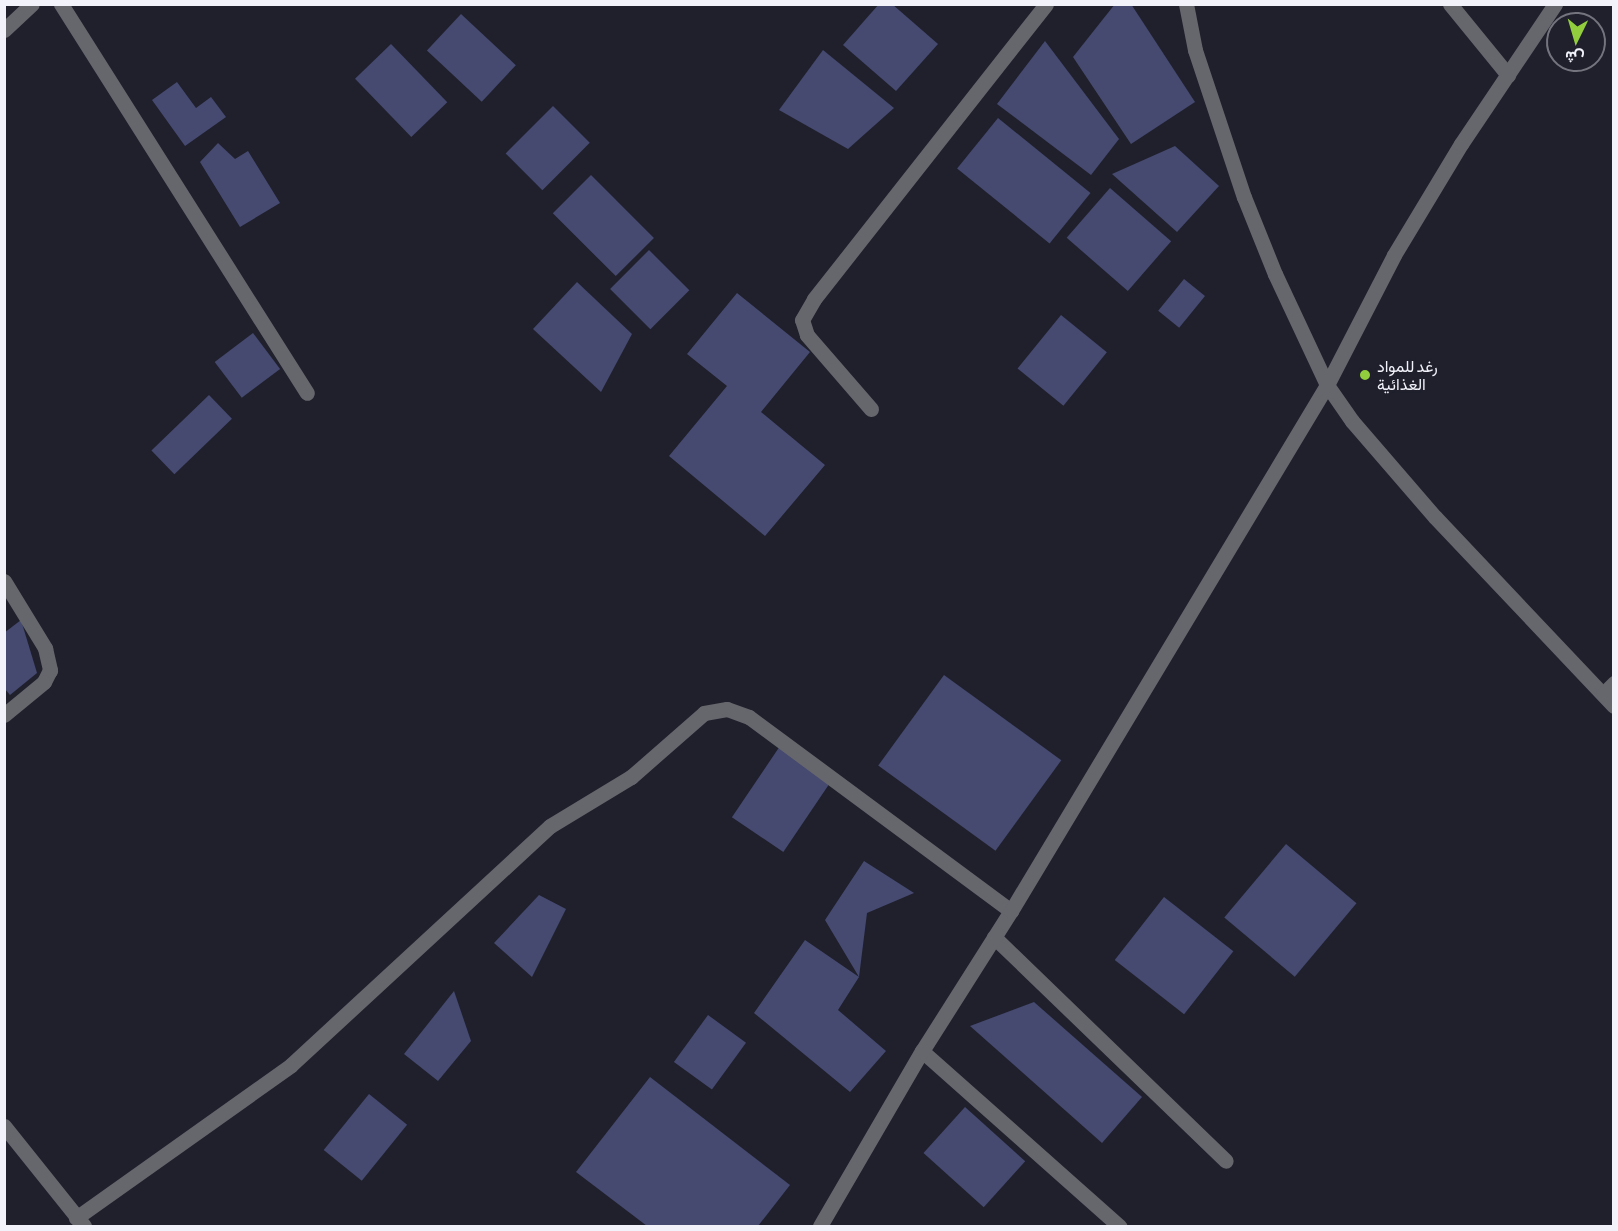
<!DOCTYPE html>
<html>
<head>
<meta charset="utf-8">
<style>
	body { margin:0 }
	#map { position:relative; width:1618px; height:1231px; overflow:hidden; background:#1f202c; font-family:"Asap Condensed",Vazirmatn,sans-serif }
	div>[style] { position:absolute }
	.building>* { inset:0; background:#464970; transform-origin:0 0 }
	.minor>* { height:15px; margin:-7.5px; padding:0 7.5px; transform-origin:7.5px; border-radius:7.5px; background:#66676d }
	.dots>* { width:16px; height:16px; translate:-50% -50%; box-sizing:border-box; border:3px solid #1f202c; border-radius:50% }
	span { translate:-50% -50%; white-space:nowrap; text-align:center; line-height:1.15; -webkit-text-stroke:4.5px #1f202c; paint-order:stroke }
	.poi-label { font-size:16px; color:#f1f2fa }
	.left { translate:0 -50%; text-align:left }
	.frame { position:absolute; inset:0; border:6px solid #f1f2fa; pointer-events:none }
	.north { position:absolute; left:1546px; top:12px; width:60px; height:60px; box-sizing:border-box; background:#1f202c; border:2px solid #73747e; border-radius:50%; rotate:185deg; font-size:16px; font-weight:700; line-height:24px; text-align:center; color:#f1f2fa }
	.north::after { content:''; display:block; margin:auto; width:21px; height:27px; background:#92cd3e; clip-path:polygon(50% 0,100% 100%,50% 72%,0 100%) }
</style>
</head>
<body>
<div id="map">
	<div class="building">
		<div style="clip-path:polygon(879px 4px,892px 4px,938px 44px,896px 91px,843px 45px)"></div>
		<div style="clip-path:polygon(1115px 4px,1131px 4px,1195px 102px,1131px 144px,1073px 57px)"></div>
		<div style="left:461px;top:14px;width:75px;height:50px;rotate:43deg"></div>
		<div style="clip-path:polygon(1045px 41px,1119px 139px,1091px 175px,997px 104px)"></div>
		<div style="left:391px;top:44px;width:81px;height:50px;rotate:46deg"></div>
		<div style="clip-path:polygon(823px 50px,894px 108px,848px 149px,779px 110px)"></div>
		<div style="clip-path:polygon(177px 82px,196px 108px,211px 97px,226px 117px,185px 146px,152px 100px)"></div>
		<div style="left:553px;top:106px;width:52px;height:67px;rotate:45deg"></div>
		<div style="left:998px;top:118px;width:119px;height:65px;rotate:39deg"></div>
		<div style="clip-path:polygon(218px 143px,235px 159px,248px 151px,280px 203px,240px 227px,200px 162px)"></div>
		<div style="clip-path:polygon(1175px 146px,1219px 186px,1177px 232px,1112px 174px)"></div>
		<div style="left:591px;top:175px;width:89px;height:54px;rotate:45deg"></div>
		<div style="left:1110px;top:188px;width:81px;height:66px;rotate:41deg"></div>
		<div style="left:649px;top:250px;width:57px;height:55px;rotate:45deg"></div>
		<div style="left:1184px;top:279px;width:27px;height:41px;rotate:39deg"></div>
		<div style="clip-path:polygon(577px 282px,632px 334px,601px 392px,533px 329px)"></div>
		<div style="clip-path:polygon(737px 293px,810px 352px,761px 412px,825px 465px,765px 536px,669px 456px,727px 386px,687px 354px)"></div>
		<div style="left:1061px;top:315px;width:59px;height:69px;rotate:39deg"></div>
		<div style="left:253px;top:333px;width:45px;height:48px;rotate:53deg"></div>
		<div style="left:209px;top:395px;width:33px;height:80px;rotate:46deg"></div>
		<div style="clip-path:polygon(21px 620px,37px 673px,10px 695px,4px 688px,4px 633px)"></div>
		<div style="left:944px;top:675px;width:145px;height:112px;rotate:36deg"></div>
		<div style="left:780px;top:746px;width:62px;height:86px;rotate:34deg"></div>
		<div style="left:1286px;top:844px;width:92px;height:96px;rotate:40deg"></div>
		<div style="clip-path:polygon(864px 861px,914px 893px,867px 913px,859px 977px,838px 1010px,886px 1051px,850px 1092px,754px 1013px,805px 940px,859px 977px,825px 920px)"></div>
		<div style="clip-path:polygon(539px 895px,566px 909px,532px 977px,494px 943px)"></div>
		<div style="left:1164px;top:897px;width:88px;height:80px;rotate:38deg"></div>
		<div style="clip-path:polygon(454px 991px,471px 1041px,438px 1081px,404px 1054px)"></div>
		<div style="clip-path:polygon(1034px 1002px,1142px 1097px,1102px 1143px,970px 1026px)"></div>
		<div style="left:708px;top:1015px;width:47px;height:58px;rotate:36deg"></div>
		<div style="clip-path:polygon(650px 1077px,790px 1185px,758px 1226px,647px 1226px,576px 1172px)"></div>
		<div style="left:369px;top:1094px;width:49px;height:72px;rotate:39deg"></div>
		<div style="left:965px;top:1107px;width:81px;height:62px;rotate:42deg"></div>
	</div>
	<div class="minor">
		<div style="left:61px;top:4px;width:460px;rotate:57.7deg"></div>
		<div style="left:1186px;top:4px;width:47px;rotate:78.9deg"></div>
		<div style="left:1195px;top:50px;width:155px;rotate:71.6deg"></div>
		<div style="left:1244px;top:197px;width:83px;rotate:68.1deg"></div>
		<div style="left:1275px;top:274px;width:123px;rotate:64.9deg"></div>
		<div style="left:1327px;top:385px;width:44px;rotate:55.2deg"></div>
		<div style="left:1352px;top:421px;width:127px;rotate:49.2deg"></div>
		<div style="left:1435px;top:517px;width:260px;rotate:46.6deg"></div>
		<div style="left:1450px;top:4px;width:92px;rotate:50.8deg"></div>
		<div style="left:4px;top:30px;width:38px;rotate:-43deg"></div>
		<div style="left:871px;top:409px;width:98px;rotate:-130.9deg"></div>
		<div style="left:807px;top:335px;width:16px;rotate:-108deg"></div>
		<div style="left:802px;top:320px;width:24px;rotate:-60deg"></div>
		<div style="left:814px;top:299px;width:375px;rotate:-51.8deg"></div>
		<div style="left:4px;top:581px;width:79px;rotate:58.5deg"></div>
		<div style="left:45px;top:648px;width:23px;rotate:77deg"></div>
		<div style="left:50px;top:670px;width:13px;rotate:117deg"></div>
		<div style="left:44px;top:682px;width:52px;rotate:140.5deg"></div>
		<div style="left:1603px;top:694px;width:16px;rotate:-45deg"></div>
		<div style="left:994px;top:937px;width:322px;rotate:44deg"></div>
		<div style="left:922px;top:1051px;width:264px;rotate:41.6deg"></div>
		<div style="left:4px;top:1126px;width:128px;rotate:51.3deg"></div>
		<div style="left:76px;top:1218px;width:264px;rotate:-35.4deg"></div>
		<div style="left:291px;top:1065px;width:352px;rotate:-42.7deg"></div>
		<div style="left:550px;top:826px;width:95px;rotate:-31.2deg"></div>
		<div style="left:631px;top:777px;width:97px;rotate:-41.2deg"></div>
		<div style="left:704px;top:713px;width:23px;rotate:-10deg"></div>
		<div style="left:727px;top:709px;width:23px;rotate:20deg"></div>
		<div style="left:749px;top:717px;width:326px;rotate:36.5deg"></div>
		<div style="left:820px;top:1226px;width:203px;rotate:-59.8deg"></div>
		<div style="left:922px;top:1051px;width:166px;rotate:-57.6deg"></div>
		<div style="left:1011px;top:911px;width:614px;rotate:-59deg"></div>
		<div style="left:1327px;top:385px;width:146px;rotate:-62.7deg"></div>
		<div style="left:1394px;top:255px;width:130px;rotate:-58.9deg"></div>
		<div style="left:1461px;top:144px;width:169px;rotate:-56.1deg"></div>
	</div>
	<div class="dots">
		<div style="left:1365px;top:375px;background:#92cd3e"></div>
	</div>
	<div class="poi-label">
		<span class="left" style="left:1377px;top:375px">رغد للمواد<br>الغذائية</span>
	</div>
	<div class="frame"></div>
	<div class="north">ش</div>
</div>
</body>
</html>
